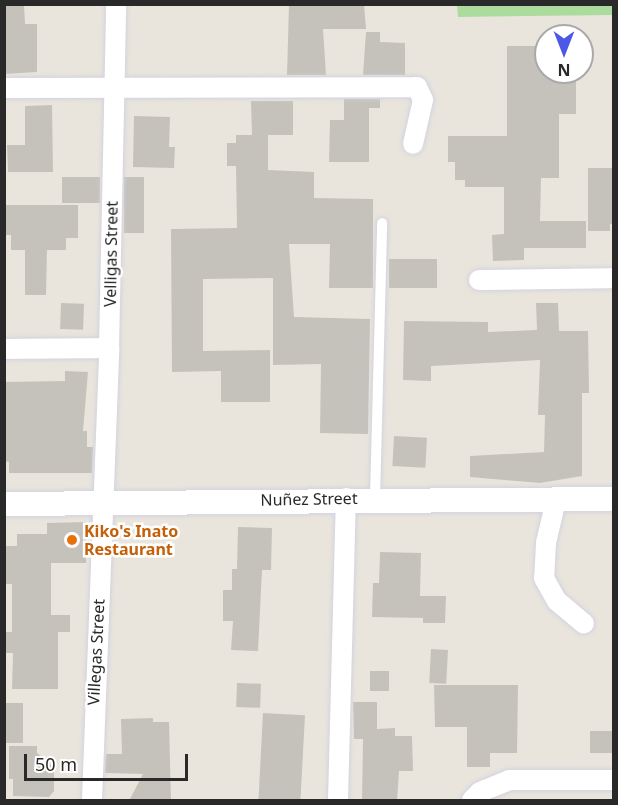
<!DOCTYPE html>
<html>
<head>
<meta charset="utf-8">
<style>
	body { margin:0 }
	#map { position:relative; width:618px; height:805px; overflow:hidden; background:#eae5dc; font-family:"Noto Sans",sans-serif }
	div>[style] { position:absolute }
	.green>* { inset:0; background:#acdb9e }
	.building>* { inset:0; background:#c5c2bc; transform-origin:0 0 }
	.roads { filter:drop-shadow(0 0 2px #d2d3e0) drop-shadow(0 0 2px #d2d3e0) }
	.service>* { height:10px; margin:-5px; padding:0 5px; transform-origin:5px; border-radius:5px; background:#fff }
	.minor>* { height:20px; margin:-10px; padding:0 10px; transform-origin:10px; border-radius:10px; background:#fff }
	.tertiary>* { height:24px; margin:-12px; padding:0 12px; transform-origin:12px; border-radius:12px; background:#fff }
	.dots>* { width:16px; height:16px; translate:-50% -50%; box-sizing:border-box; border:3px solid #fff; border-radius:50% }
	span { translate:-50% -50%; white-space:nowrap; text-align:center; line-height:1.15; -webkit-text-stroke:5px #fff; paint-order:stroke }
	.street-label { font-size:16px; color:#292929 }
	.food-label { font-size:16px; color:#c56008; font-weight:700 }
	.left { translate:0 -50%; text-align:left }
	.frame { position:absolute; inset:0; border:6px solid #292929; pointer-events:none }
	.north { position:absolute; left:534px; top:24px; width:60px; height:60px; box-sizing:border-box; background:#fff; border:2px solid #a9a9a9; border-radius:50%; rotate:180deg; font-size:16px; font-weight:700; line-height:24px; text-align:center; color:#292929 }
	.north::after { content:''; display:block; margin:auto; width:21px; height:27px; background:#4d58e6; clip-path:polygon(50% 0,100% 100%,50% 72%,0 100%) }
	.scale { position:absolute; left:24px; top:754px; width:164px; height:27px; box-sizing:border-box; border:3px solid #292929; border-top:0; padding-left:8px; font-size:18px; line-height:21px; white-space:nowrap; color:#292929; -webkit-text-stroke:4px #fff; paint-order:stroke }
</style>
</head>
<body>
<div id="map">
	<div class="green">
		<div style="clip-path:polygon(457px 5px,613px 5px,613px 15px,458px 17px)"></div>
	</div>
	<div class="building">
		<div style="clip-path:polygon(6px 4px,24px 4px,25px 24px,37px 24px,37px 72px,4px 74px)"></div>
		<div style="clip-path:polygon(289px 4px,364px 4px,366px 29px,323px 29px,326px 75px,287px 75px)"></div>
		<div style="clip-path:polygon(366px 32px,380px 32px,380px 42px,405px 43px,405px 75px,363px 75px)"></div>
		<div style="clip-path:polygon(507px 46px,546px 46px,546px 72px,576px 72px,576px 114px,559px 114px,559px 178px,541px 178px,540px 221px,586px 221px,586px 248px,524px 248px,524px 260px,493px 261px,492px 235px,504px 234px,504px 187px,465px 187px,465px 180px,455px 180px,455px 162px,448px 162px,448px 136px,507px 136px)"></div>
		<div style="clip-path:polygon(344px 99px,380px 99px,380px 108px,369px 108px,369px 162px,329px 162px,330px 120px,344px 120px)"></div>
		<div style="clip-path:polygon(251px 101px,293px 101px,293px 135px,268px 135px,268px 170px,314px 172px,314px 198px,373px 199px,373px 288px,329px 288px,330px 244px,289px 244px,294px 317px,370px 319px,368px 434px,320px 433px,321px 364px,273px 365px,273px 278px,203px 279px,203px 351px,270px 350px,270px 402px,221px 402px,221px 371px,172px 372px,171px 229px,237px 228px,236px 166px,227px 166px,227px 143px,236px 143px,236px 135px,252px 135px)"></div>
		<div style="clip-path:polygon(52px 105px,53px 172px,8px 172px,7px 145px,25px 145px,25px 106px)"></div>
		<div style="clip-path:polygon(134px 116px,170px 117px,169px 147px,175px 147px,174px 168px,133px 167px)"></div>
		<div style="clip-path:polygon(588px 168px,614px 168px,614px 224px,610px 224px,610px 231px,588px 231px)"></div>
		<div style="left:62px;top:177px;width:38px;height:26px"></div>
		<div style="left:124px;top:177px;width:20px;height:56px"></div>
		<div style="clip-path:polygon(4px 205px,78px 205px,78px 238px,66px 238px,66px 250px,47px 250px,46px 295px,25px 295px,25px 250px,11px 250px,11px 235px,4px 235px)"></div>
		<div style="left:389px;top:259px;width:48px;height:29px"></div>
		<div style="left:61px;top:303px;width:23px;height:26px;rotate:2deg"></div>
		<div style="clip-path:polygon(536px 303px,558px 303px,559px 331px,588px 331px,589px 393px,582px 393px,582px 476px,540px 483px,470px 477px,470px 456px,544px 452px,545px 415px,538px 415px,540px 360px,431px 366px,431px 381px,403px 380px,404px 321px,488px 322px,488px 332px,537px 330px)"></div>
		<div style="clip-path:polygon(65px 371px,88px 372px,83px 431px,87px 431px,87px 447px,93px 447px,92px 473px,9px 473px,9px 462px,4px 461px,4px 382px,65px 381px)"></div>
		<div style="left:394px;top:436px;width:33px;height:30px;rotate:3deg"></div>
		<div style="clip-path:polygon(86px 522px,86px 563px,51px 563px,51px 615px,70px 615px,70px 632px,58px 632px,58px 689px,12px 689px,13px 653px,4px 653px,4px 632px,12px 632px,12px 584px,4px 584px,4px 546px,17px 546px,17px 534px,47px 534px,47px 523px)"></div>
		<div style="clip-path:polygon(238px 527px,272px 528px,271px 570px,262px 570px,258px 651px,231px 650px,233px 621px,223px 621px,223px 590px,232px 590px,232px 569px,237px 569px)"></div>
		<div style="clip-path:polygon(380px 552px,421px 553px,420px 596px,446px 596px,445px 623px,423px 623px,423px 618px,372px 617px,373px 583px,379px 583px)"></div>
		<div style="left:431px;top:649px;width:17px;height:34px;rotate:3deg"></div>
		<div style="left:370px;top:671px;width:19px;height:20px"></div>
		<div style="left:237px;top:683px;width:24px;height:24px;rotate:2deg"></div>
		<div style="clip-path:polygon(434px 685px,518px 685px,517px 753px,490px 753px,490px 767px,467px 767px,467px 727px,435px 727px)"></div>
		<div style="clip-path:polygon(353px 702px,377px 702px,377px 729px,395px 728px,395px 736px,412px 736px,413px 771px,399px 771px,397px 801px,362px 801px,363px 739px,354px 739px)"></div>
		<div style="left:23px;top:703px;width:40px;height:19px;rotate:90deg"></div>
		<div style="left:263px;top:713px;width:42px;height:88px;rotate:3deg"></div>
		<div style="clip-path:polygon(153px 718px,153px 722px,169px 722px,171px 801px,129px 801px,143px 774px,105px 773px,106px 754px,122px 754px,121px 719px)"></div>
		<div style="left:590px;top:731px;width:24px;height:22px"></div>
		<div style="clip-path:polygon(9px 746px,37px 746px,37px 753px,54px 767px,54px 791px,49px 797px,13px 796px,13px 779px,9px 779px)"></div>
	</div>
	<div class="roads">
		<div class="service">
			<div style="left:375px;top:498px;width:275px;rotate:-88.5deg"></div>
		</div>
		<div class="minor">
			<div style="left:4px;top:88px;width:413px;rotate:-0.1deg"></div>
			<div style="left:417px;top:87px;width:14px;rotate:65deg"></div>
			<div style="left:423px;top:100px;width:45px;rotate:102.8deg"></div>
			<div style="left:479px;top:280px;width:135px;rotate:-0.8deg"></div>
			<div style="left:4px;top:349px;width:105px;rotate:-0.5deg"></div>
			<div style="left:556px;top:500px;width:44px;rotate:103.1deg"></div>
			<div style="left:546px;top:543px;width:35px;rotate:93deg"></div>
			<div style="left:544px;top:578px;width:26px;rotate:61deg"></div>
			<div style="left:557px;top:601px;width:35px;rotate:40deg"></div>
			<div style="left:92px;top:800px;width:452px;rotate:-87.8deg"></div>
			<div style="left:109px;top:348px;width:344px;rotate:-88.8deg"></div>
			<div style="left:338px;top:800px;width:302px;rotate:-88.5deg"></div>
			<div style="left:472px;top:800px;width:11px;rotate:-45deg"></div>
			<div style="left:480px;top:792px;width:31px;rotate:-22deg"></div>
			<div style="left:509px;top:780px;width:105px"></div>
		</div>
		<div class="tertiary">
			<div style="left:4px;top:504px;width:610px;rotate:-0.47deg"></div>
		</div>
	</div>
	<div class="dots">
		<div style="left:72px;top:540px;background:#e8710a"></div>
	</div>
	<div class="street-label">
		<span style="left:111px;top:254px;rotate:-89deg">Velligas Street</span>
		<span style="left:309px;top:499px;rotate:-1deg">Nuñez Street</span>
		<span style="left:96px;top:652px;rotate:-87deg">Villegas Street</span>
	</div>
	<div class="food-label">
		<span class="left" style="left:84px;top:540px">Kiko's Inato<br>Restaurant</span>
	</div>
	<div class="frame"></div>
	<div class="north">N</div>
	<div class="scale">50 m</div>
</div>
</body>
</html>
